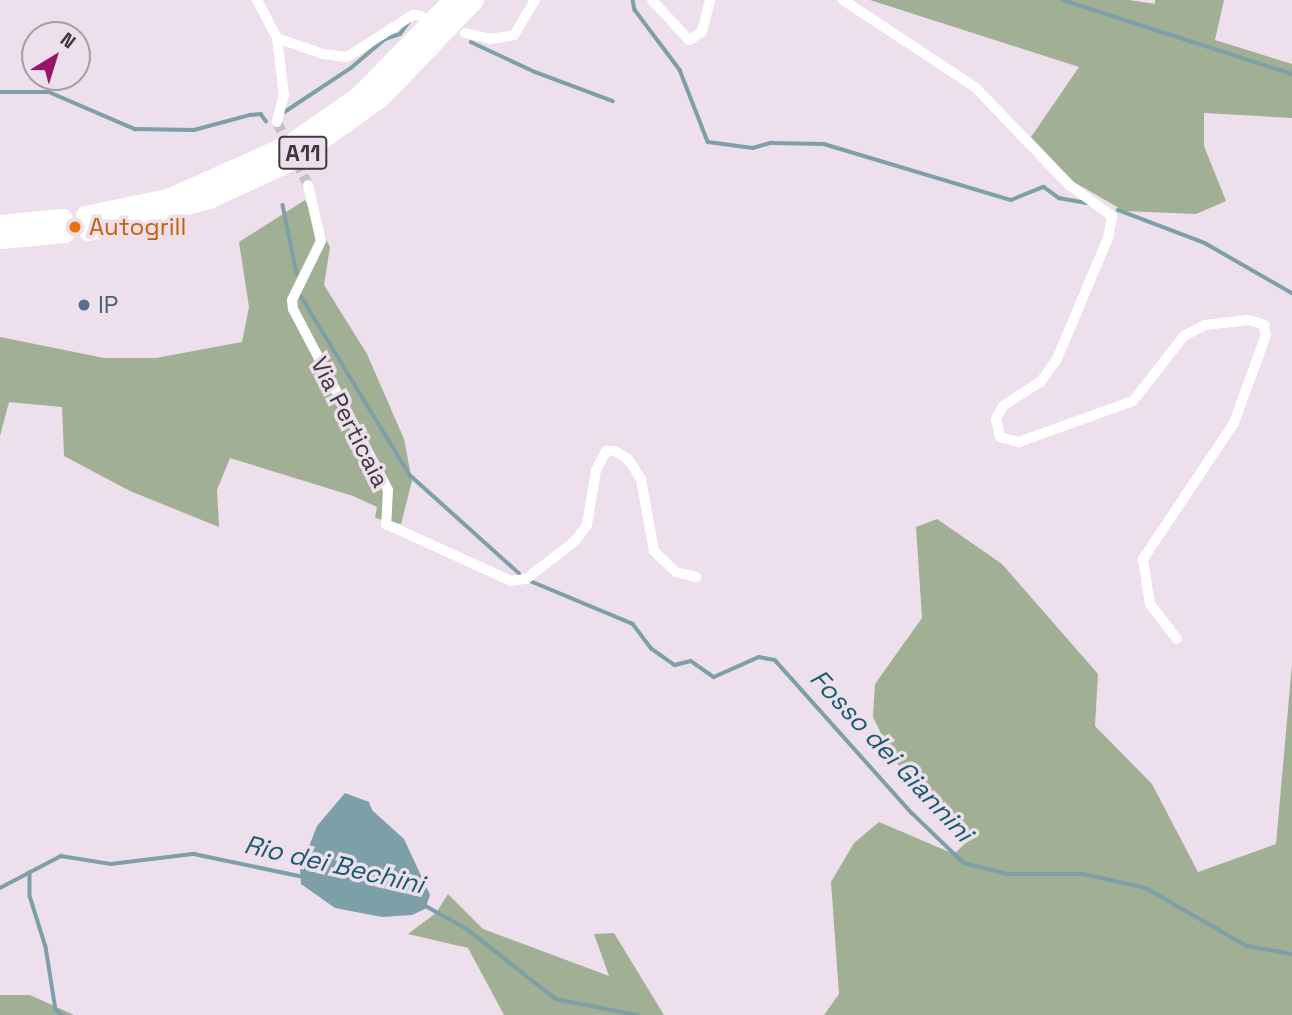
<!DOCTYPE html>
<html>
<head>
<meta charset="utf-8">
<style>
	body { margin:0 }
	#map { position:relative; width:1292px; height:1015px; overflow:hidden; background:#eddfec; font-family:"Space Grotesk",sans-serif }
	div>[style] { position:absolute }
	.forest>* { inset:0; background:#a1af95 }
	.water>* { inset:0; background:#7c9fa8 }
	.stream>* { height:3.5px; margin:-1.75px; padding:0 1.75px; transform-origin:1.75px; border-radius:1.75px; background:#7c9fa8 }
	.street-tunnel>* { height:10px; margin-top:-5px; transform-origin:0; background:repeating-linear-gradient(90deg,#cabec9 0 10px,transparent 0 15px) }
	.street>* { height:10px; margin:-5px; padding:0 5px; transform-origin:5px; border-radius:5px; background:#fff }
	.highway>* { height:19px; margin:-9.5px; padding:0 9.5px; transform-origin:9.5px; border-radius:9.5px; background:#fff }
	.dots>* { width:19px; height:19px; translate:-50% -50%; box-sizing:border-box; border:4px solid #eddfec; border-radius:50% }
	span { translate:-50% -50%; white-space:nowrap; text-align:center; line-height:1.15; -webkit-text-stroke:7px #eddfec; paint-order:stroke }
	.shield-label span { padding:2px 5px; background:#eddfec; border:2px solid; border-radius:5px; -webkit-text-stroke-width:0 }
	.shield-label { font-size:23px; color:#3e383d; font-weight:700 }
	.food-label { font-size:24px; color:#c56008 }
	.left { translate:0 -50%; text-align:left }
	.service-label { font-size:24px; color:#4e5e75 }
	.street-label { font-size:24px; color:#3e383d }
	.water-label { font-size:26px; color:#185d6d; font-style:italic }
	.north { position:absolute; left:21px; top:21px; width:70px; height:70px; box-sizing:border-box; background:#eddfec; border:2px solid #a79ca6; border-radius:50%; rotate:38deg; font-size:19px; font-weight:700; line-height:28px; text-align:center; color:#3e383d }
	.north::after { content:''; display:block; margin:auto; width:24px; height:32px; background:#98156a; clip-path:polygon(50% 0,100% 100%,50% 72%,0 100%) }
</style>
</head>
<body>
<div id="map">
	<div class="forest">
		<div style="clip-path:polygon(870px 0,1129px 0,1155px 4px,1155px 0,1224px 0,1215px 40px,1292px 64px,1292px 118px,1204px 113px,1204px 146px,1226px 201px,1196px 214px,1124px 211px,1074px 182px,1031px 137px,1079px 67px)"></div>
		<div style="clip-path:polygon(305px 200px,330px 247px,324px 285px,367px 354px,404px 439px,412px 481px,401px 524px,375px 518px,377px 507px,353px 496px,230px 458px,217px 490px,219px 527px,130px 491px,64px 456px,62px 407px,9px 402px,0 436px,0 337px,104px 358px,156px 358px,242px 342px,249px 307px,239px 242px)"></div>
		<div style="clip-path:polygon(937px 519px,1002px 564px,1098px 674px,1095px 726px,1152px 784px,1198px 872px,1276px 844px,1292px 664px,1292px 1015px,824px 1015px,839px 994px,831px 882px,854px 843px,879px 822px,954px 854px,970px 839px,952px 811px,895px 762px,873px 717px,875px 684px,922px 618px,916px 527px)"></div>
		<div style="clip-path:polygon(448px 894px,483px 929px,609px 976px,594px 934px,614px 933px,664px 1015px,504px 1015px,468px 948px,408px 934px,436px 913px)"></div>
		<div style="clip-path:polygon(0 995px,30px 995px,74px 1015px,0 1015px)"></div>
	</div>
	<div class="water">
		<div style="clip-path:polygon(345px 793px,369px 802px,372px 810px,404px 839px,430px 895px,425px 909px,412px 915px,382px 917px,335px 908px,301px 884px,300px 869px,317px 826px)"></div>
	</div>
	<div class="stream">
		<div style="left:633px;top:0;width:10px;rotate:79deg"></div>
		<div style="left:635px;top:10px;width:75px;rotate:53.1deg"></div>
		<div style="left:680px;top:70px;width:77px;rotate:68.7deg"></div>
		<div style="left:708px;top:142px;width:45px;rotate:7.6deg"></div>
		<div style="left:753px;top:148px;width:19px;rotate:-16deg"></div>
		<div style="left:771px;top:143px;width:53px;rotate:1.1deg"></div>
		<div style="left:824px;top:144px;width:195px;rotate:16.7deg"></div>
		<div style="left:1011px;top:200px;width:35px;rotate:-22deg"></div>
		<div style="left:1044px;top:187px;width:19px;rotate:36deg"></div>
		<div style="left:1059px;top:198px;width:28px;rotate:10deg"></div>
		<div style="left:1063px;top:0;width:241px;rotate:17.9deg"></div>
		<div style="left:471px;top:42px;width:71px;rotate:25.1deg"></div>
		<div style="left:535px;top:72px;width:83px;rotate:20.4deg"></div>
		<div style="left:0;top:92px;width:49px"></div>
		<div style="left:49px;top:92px;width:94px;rotate:23.3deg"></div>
		<div style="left:135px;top:129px;width:59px;rotate:1deg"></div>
		<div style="left:194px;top:130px;width:58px;rotate:-15deg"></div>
		<div style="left:250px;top:115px;width:11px;rotate:-5deg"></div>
		<div style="left:261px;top:114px;width:9px;rotate:54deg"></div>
		<div style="left:283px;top:113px;width:82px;rotate:-33.5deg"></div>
		<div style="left:351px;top:68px;width:45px;rotate:-40.5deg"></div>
		<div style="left:385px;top:39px;width:16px;rotate:-18deg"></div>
		<div style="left:400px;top:34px;width:15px;rotate:-53deg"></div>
		<div style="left:283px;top:205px;width:70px;rotate:78.5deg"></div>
		<div style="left:1118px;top:210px;width:93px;rotate:20.8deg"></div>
		<div style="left:1205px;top:243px;width:100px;rotate:29.9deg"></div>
		<div style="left:301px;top:296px;width:210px;rotate:58.7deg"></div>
		<div style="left:410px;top:475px;width:147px;rotate:42deg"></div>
		<div style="left:528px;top:580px;width:114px;rotate:22.7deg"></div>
		<div style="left:633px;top:624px;width:31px;rotate:53deg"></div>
		<div style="left:652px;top:649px;width:28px;rotate:35deg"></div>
		<div style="left:675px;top:665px;width:16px;rotate:-14deg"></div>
		<div style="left:691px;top:661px;width:28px;rotate:35deg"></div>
		<div style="left:714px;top:677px;width:49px;rotate:-24deg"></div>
		<div style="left:759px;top:657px;width:16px;rotate:11deg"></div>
		<div style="left:775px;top:660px;width:205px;rotate:48.2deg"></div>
		<div style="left:912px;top:813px;width:72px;rotate:43.9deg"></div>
		<div style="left:964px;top:863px;width:45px;rotate:14deg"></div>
		<div style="left:1008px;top:874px;width:75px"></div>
		<div style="left:1083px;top:874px;width:65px;rotate:12.5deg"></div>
		<div style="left:1146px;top:888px;width:116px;rotate:29.9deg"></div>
		<div style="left:1247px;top:946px;width:46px;rotate:10.1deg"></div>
		<div style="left:30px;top:872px;width:24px;rotate:90deg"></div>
		<div style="left:30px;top:896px;width:53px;rotate:72.6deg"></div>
		<div style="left:46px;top:947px;width:64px;rotate:81deg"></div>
		<div style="left:56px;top:1010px;width:9px;rotate:36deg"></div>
		<div style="left:0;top:888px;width:69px;rotate:-27.7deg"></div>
		<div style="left:61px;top:856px;width:51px;rotate:9.1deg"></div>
		<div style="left:111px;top:864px;width:84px;rotate:-6.9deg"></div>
		<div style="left:194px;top:854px;width:112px;rotate:11.8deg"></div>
		<div style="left:424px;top:905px;width:49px;rotate:29.2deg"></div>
		<div style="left:467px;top:929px;width:113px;rotate:38.2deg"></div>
		<div style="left:556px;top:999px;width:83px;rotate:11.2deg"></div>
	</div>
	<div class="street-tunnel">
		<div style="left:277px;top:122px;width:70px;rotate:63.8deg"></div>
	</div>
	<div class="street">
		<div style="left:257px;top:0;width:43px;rotate:62.2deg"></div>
		<div style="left:277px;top:38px;width:57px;rotate:83deg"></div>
		<div style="left:284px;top:95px;width:28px;rotate:105deg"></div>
		<div style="left:652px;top:0;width:54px;rotate:47.2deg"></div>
		<div style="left:689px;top:40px;width:15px;rotate:-32deg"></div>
		<div style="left:702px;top:32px;width:33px;rotate:-76deg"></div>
		<div style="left:843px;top:0;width:158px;rotate:33.4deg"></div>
		<div style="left:975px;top:87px;width:136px;rotate:46.2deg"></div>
		<div style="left:1069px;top:185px;width:53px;rotate:35.8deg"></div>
		<div style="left:1112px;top:216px;width:22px;rotate:100deg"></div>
		<div style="left:1108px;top:238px;width:131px;rotate:112.9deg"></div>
		<div style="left:1057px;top:359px;width:29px;rotate:126deg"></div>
		<div style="left:1040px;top:382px;width:44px;rotate:147deg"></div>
		<div style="left:1003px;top:406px;width:15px;rotate:118deg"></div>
		<div style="left:996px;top:419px;width:18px;rotate:77deg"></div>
		<div style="left:1000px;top:437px;width:20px;rotate:15deg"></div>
		<div style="left:1019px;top:442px;width:121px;rotate:-19.8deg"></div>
		<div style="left:1133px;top:401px;width:83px;rotate:-51.9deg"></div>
		<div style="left:1184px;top:336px;width:24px;rotate:-28deg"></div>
		<div style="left:1205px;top:325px;width:44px;rotate:-6.5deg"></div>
		<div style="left:1249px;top:320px;width:16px;rotate:18deg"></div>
		<div style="left:1264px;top:325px;width:10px;rotate:79deg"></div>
		<div style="left:1266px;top:335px;width:94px;rotate:110deg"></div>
		<div style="left:1234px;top:423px;width:164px;rotate:123.8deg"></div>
		<div style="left:1143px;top:559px;width:46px;rotate:81.2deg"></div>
		<div style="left:1150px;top:604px;width:44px;rotate:52.4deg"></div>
		<div style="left:465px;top:33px;width:26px;rotate:13deg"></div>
		<div style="left:490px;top:39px;width:24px;rotate:-9deg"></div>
		<div style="left:514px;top:35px;width:41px;rotate:-59deg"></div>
		<div style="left:277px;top:38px;width:49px;rotate:19.2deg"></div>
		<div style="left:323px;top:54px;width:24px;rotate:7deg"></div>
		<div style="left:347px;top:57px;width:78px;rotate:-32.5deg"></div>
		<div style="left:413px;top:15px;width:8px;rotate:7deg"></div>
		<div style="left:308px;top:185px;width:57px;rotate:76.9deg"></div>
		<div style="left:321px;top:241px;width:66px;rotate:116.2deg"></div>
		<div style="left:292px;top:300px;width:9px;rotate:84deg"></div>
		<div style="left:293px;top:309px;width:204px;rotate:62.3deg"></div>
		<div style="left:388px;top:490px;width:34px;rotate:93deg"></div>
		<div style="left:386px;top:524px;width:137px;rotate:24.5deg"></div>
		<div style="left:511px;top:581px;width:15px;rotate:-8deg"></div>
		<div style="left:526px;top:579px;width:62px;rotate:-37.8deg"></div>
		<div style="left:575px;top:541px;width:20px;rotate:-53deg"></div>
		<div style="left:587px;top:525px;width:56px;rotate:-80.7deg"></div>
		<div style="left:596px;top:470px;width:21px;rotate:-62deg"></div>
		<div style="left:606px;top:451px;width:9px"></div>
		<div style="left:615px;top:451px;width:15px;rotate:32deg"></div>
		<div style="left:628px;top:459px;width:24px;rotate:57deg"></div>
		<div style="left:641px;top:479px;width:73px;rotate:79.8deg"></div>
		<div style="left:654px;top:551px;width:30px;rotate:44deg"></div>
		<div style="left:676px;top:572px;width:21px;rotate:14deg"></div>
	</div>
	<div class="highway">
		<div style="left:85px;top:215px;width:85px;rotate:-11.6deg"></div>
		<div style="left:168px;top:198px;width:133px;rotate:-24.1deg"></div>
		<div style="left:289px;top:144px;width:85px;rotate:-35deg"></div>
		<div style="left:359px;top:95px;width:133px;rotate:-45.6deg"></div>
		<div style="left:0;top:224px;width:63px;rotate:-5.4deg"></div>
		<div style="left:88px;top:231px;width:125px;rotate:-14.8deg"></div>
		<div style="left:209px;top:199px;width:93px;rotate:-24.9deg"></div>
		<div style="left:293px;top:160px;width:108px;rotate:-35.6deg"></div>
		<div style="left:381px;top:97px;width:134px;rotate:-46.2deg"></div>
		<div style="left:0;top:239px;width:65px;rotate:-5.3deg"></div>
	</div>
	<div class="dots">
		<div style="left:75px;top:227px;background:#e8710a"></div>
		<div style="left:84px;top:305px;background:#5c6f8a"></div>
	</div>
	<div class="shield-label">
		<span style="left:303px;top:153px">A11</span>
	</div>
	<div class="food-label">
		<span class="left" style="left:89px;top:227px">Autogrill</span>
	</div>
	<div class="service-label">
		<span class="left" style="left:98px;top:305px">IP</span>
	</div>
	<div class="street-label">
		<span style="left:350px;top:422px;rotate:63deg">Via Perticaia</span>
	</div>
	<div class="water-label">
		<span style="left:891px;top:756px;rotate:47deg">Fosso dei Giannini</span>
		<span style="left:334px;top:865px;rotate:13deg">Rio dei Bechini</span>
	</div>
	<div class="north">N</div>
</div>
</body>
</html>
